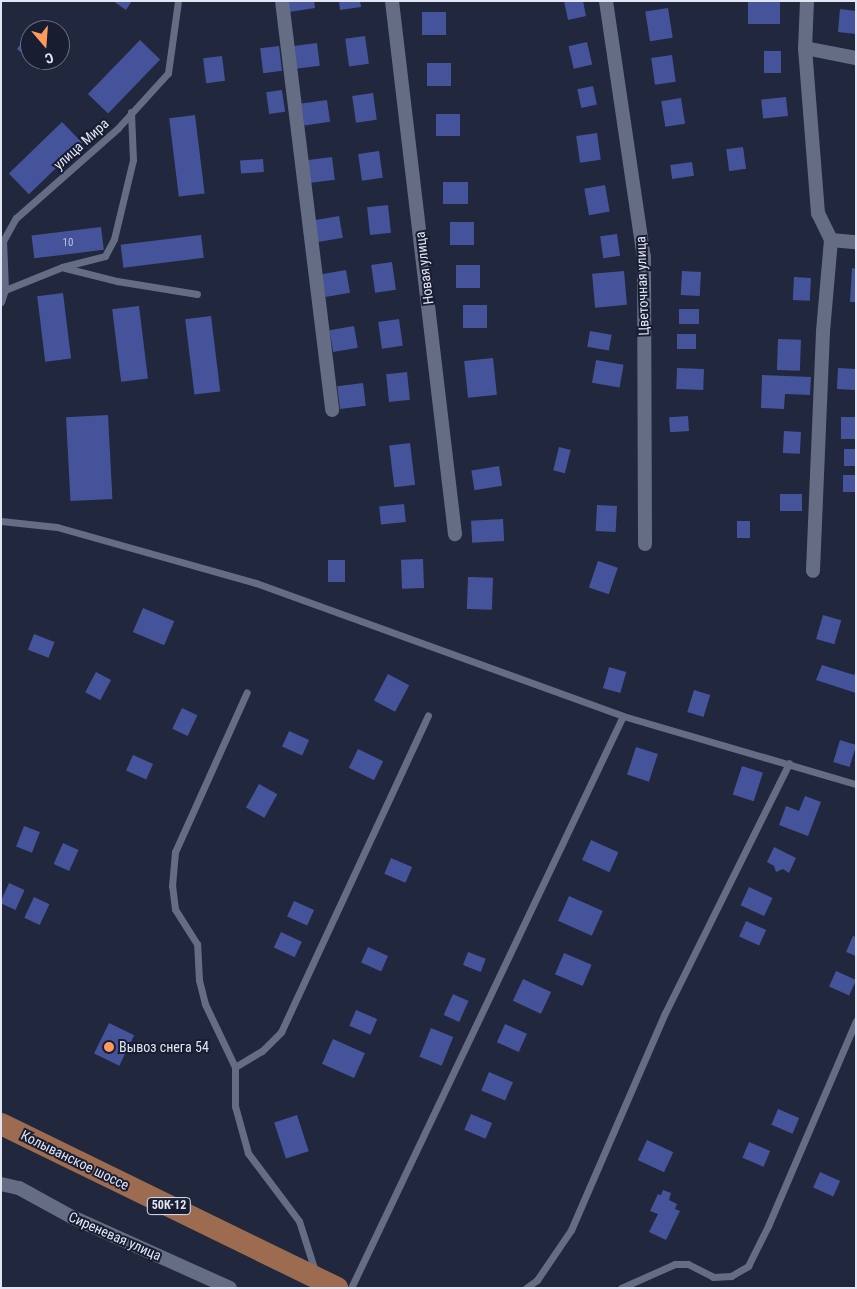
<!DOCTYPE html>
<html>
<head>
<meta charset="utf-8">
<style>
	body { margin:0 }
	#map { position:relative; width:857px; height:1289px; overflow:hidden; background:#21273c; font-family:"Roboto Condensed",sans-serif }
	div>[style] { position:absolute }
	.building>* { inset:0; background:#45549a; transform-origin:0 0 }
	.service>* { height:7px; margin:-3.5px; padding:0 3.5px; transform-origin:3.5px; border-radius:3.5px; background:#656d85 }
	.minor>* { height:14px; margin:-7px; padding:0 7px; transform-origin:7px; border-radius:7px; background:#656d85 }
	.primary>* { height:22px; margin:-11px; padding:0 11px; transform-origin:11px; border-radius:11px; background:#9d6c50 }
	.dots>* { width:14px; height:14px; translate:-50% -50%; box-sizing:border-box; border:2px solid #181d31; border-radius:50% }
	span { translate:-50% -50%; white-space:nowrap; text-align:center; line-height:1.15; -webkit-text-stroke:4px #181d31; paint-order:stroke }
	.number-label { font-size:11px; color:#bac1de }
	.number-label span { -webkit-text-stroke-width:0 }
	.shield-label span { padding:1px 4px; background:#181d31; border:1px solid; border-radius:4px; -webkit-text-stroke-width:0 }
	.shield-label { font-size:12px; color:#e1e5f4; font-weight:700 }
	.street-label { font-size:14px; color:#e1e5f4 }
	.poi-label { font-size:14px; color:#e1e5f4 }
	.left { translate:0 -50%; text-align:left }
	.frame { position:absolute; inset:0; border:2px solid #e1e5f4; pointer-events:none }
	.north { position:absolute; left:20px; top:20px; width:50px; height:50px; box-sizing:border-box; background:#181d31; border:1px solid #686d7f; border-radius:50%; rotate:162deg; font-size:14px; font-weight:700; line-height:20px; text-align:center; color:#e1e5f4 }
	.north::after { content:''; display:block; margin:auto; width:18px; height:22px; background:#ff9b5a; clip-path:polygon(50% 0,100% 100%,50% 72%,0 100%) }
</style>
</head>
<body>
<div id="map">
	<div class="building">
		<div style="clip-path:polygon(113px 1px,132px 1px,126px 10px)"></div>
		<div style="clip-path:polygon(288px 1px,314px 1px,315px 8px,289px 12px)"></div>
		<div style="clip-path:polygon(339px 1px,360px 1px,361px 7px,340px 10px)"></div>
		<div style="clip-path:polygon(564px 1px,583px 1px,586px 16px,568px 20px)"></div>
		<div style="left:748px;top:1px;width:32px;height:23px"></div>
		<div style="left:668px;top:8px;width:30px;height:23px;rotate:81deg"></div>
		<div style="clip-path:polygon(840px 9px,856px 11px,856px 34px,838px 32px)"></div>
		<div style="left:422px;top:12px;width:24px;height:23px"></div>
		<div style="clip-path:polygon(30px 31px,30px 59px,17px 49px)"></div>
		<div style="left:365px;top:36px;width:28px;height:20px;rotate:82deg"></div>
		<div style="left:140px;top:40px;width:28px;height:75px;rotate:44deg"></div>
		<div style="left:587px;top:42px;width:23px;height:19px;rotate:77deg"></div>
		<div style="left:317px;top:43px;width:23px;height:26px;rotate:83deg"></div>
		<div style="left:279px;top:46px;width:25px;height:19px;rotate:83deg"></div>
		<div style="left:764px;top:51px;width:17px;height:22px"></div>
		<div style="left:672px;top:55px;width:27px;height:21px;rotate:82deg"></div>
		<div style="left:222px;top:56px;width:25px;height:19px;rotate:83deg"></div>
		<div style="left:427px;top:63px;width:24px;height:23px"></div>
		<div style="left:593px;top:86px;width:19px;height:16px;rotate:78deg"></div>
		<div style="left:282px;top:90px;width:22px;height:16px;rotate:82deg"></div>
		<div style="left:373px;top:93px;width:27px;height:21px;rotate:82deg"></div>
		<div style="left:786px;top:97px;width:19px;height:25px;rotate:84deg"></div>
		<div style="left:681px;top:98px;width:26px;height:20px;rotate:81deg"></div>
		<div style="left:327px;top:100px;width:22px;height:26px;rotate:82deg"></div>
		<div style="left:436px;top:114px;width:24px;height:22px"></div>
		<div style="left:195px;top:115px;width:79px;height:26px;rotate:83deg"></div>
		<div style="left:62px;top:122px;width:29px;height:74px;rotate:46deg"></div>
		<div style="left:597px;top:133px;width:27px;height:21px;rotate:82deg"></div>
		<div style="left:743px;top:147px;width:22px;height:17px;rotate:82deg"></div>
		<div style="left:379px;top:151px;width:27px;height:21px;rotate:82deg"></div>
		<div style="left:332px;top:157px;width:23px;height:26px;rotate:83deg"></div>
		<div style="left:263px;top:159px;width:13px;height:23px;rotate:86deg"></div>
		<div style="left:692px;top:162px;width:14px;height:22px;rotate:82deg"></div>
		<div style="left:443px;top:182px;width:25px;height:22px"></div>
		<div style="left:605px;top:185px;width:27px;height:21px;rotate:80deg"></div>
		<div style="left:388px;top:205px;width:28px;height:21px;rotate:84deg"></div>
		<div style="left:339px;top:216px;width:22px;height:25px;rotate:80deg"></div>
		<div style="left:450px;top:222px;width:24px;height:23px"></div>
		<div style="left:101px;top:227px;width:23px;height:70px;rotate:83deg"></div>
		<div style="left:617px;top:234px;width:22px;height:17px;rotate:82deg"></div>
		<div style="left:201px;top:235px;width:23px;height:81px;rotate:83deg"></div>
		<div style="left:392px;top:262px;width:28px;height:21px;rotate:82deg"></div>
		<div style="left:456px;top:265px;width:24px;height:23px"></div>
		<div style="clip-path:polygon(852px 268px,856px 269px,856px 302px,850px 302px)"></div>
		<div style="left:346px;top:270px;width:23px;height:25px;rotate:80deg"></div>
		<div style="left:624px;top:271px;width:34px;height:32px;rotate:85deg"></div>
		<div style="left:682px;top:271px;width:19px;height:24px;rotate:3deg"></div>
		<div style="left:794px;top:277px;width:17px;height:23px;rotate:3deg"></div>
		<div style="left:63px;top:293px;width:66px;height:26px;rotate:83deg"></div>
		<div style="left:463px;top:305px;width:24px;height:23px"></div>
		<div style="left:139px;top:306px;width:73px;height:27px;rotate:83deg"></div>
		<div style="left:699px;top:309px;width:15px;height:20px;rotate:90deg"></div>
		<div style="left:211px;top:316px;width:76px;height:26px;rotate:83deg"></div>
		<div style="left:399px;top:319px;width:27px;height:21px;rotate:82deg"></div>
		<div style="left:354px;top:326px;width:22px;height:25px;rotate:80deg"></div>
		<div style="left:590px;top:331px;width:22px;height:16px;rotate:10deg"></div>
		<div style="left:696px;top:334px;width:15px;height:19px;rotate:90deg"></div>
		<div style="left:778px;top:339px;width:23px;height:31px;rotate:2deg"></div>
		<div style="left:493px;top:358px;width:37px;height:29px;rotate:84deg"></div>
		<div style="left:596px;top:360px;width:28px;height:23px;rotate:10deg"></div>
		<div style="left:677px;top:368px;width:27px;height:21px;rotate:2deg"></div>
		<div style="left:838px;top:368px;width:18px;height:21px;rotate:3deg"></div>
		<div style="left:407px;top:372px;width:28px;height:21px;rotate:84deg"></div>
		<div style="clip-path:polygon(762px 375px,811px 377px,810px 395px,785px 394px,784px 409px,761px 408px)"></div>
		<div style="left:363px;top:383px;width:23px;height:26px;rotate:83deg"></div>
		<div style="left:108px;top:415px;width:84px;height:42px;rotate:87deg"></div>
		<div style="left:688px;top:416px;width:15px;height:19px;rotate:86deg"></div>
		<div style="left:841px;top:417px;width:15px;height:22px"></div>
		<div style="left:784px;top:431px;width:17px;height:22px;rotate:3deg"></div>
		<div style="left:410px;top:443px;width:42px;height:21px;rotate:83deg"></div>
		<div style="left:559px;top:447px;width:12px;height:24px;rotate:14deg"></div>
		<div style="left:844px;top:449px;width:12px;height:17px"></div>
		<div style="left:499px;top:466px;width:20px;height:28px;rotate:81deg"></div>
		<div style="left:843px;top:475px;width:13px;height:17px"></div>
		<div style="left:780px;top:494px;width:22px;height:17px"></div>
		<div style="left:404px;top:504px;width:18px;height:25px;rotate:84deg"></div>
		<div style="left:597px;top:505px;width:20px;height:26px;rotate:3deg"></div>
		<div style="left:503px;top:519px;width:22px;height:32px;rotate:87deg"></div>
		<div style="left:737px;top:521px;width:13px;height:17px"></div>
		<div style="left:423px;top:559px;width:29px;height:22px;rotate:88deg"></div>
		<div style="left:328px;top:560px;width:17px;height:22px"></div>
		<div style="left:598px;top:561px;width:21px;height:28px;rotate:19deg"></div>
		<div style="left:468px;top:577px;width:25px;height:32px;rotate:2deg"></div>
		<div style="left:143px;top:608px;width:34px;height:26px;rotate:23deg"></div>
		<div style="left:823px;top:615px;width:19px;height:25px;rotate:16deg"></div>
		<div style="left:34px;top:634px;width:22px;height:17px;rotate:21deg"></div>
		<div style="clip-path:polygon(822px 665px,854px 675px,856px 672px,856px 693px,816px 680px)"></div>
		<div style="left:609px;top:667px;width:18px;height:22px;rotate:16deg"></div>
		<div style="left:96px;top:672px;width:17px;height:23px;rotate:28deg"></div>
		<div style="left:388px;top:674px;width:24px;height:30px;rotate:28deg"></div>
		<div style="left:694px;top:690px;width:17px;height:23px;rotate:17deg"></div>
		<div style="left:182px;top:708px;width:17px;height:23px;rotate:25deg"></div>
		<div style="left:289px;top:731px;width:22px;height:17px;rotate:24deg"></div>
		<div style="left:840px;top:740px;width:17px;height:23px;rotate:17deg"></div>
		<div style="left:636px;top:747px;width:23px;height:29px;rotate:18deg"></div>
		<div style="left:358px;top:749px;width:28px;height:21px;rotate:26deg"></div>
		<div style="left:133px;top:755px;width:22px;height:17px;rotate:24deg"></div>
		<div style="left:742px;top:766px;width:22px;height:30px;rotate:18deg"></div>
		<div style="left:259px;top:784px;width:21px;height:27px;rotate:29deg"></div>
		<div style="clip-path:polygon(805px 796px,821px 802px,808px 836px,779px 825px,786px 806px,799px 811px)"></div>
		<div style="left:24px;top:826px;width:17px;height:22px;rotate:21deg"></div>
		<div style="left:591px;top:840px;width:30px;height:22px;rotate:24deg"></div>
		<div style="left:63px;top:843px;width:17px;height:23px;rotate:24deg"></div>
		<div style="clip-path:polygon(774px 847px,796px 858px,789px 873px,783px 869px,776px 872px,774px 866px,767px 862px)"></div>
		<div style="left:391px;top:858px;width:23px;height:17px;rotate:23deg"></div>
		<div style="left:9px;top:883px;width:17px;height:22px;rotate:24deg"></div>
		<div style="left:749px;top:887px;width:26px;height:20px;rotate:25deg"></div>
		<div style="left:569px;top:896px;width:37px;height:27px;rotate:24deg"></div>
		<div style="left:34px;top:897px;width:17px;height:23px;rotate:25deg"></div>
		<div style="left:294px;top:901px;width:22px;height:17px;rotate:24deg"></div>
		<div style="left:746px;top:921px;width:22px;height:17px;rotate:24deg"></div>
		<div style="left:281px;top:932px;width:23px;height:17px;rotate:25deg"></div>
		<div style="clip-path:polygon(853px 936px,856px 937px,856px 956px,846px 952px)"></div>
		<div style="left:368px;top:947px;width:22px;height:17px;rotate:24deg"></div>
		<div style="left:468px;top:952px;width:19px;height:14px;rotate:21deg"></div>
		<div style="left:564px;top:953px;width:30px;height:23px;rotate:23deg"></div>
		<div style="left:836px;top:971px;width:22px;height:17px;rotate:24deg"></div>
		<div style="left:523px;top:979px;width:31px;height:24px;rotate:25deg"></div>
		<div style="left:453px;top:994px;width:17px;height:23px;rotate:24deg"></div>
		<div style="left:356px;top:1010px;width:23px;height:17px;rotate:23deg"></div>
		<div style="left:109px;top:1023px;width:28px;height:34px;rotate:26deg"></div>
		<div style="left:505px;top:1024px;width:24px;height:20px;rotate:24deg"></div>
		<div style="left:431px;top:1028px;width:24px;height:31px;rotate:22deg"></div>
		<div style="left:333px;top:1039px;width:35px;height:27px;rotate:24deg"></div>
		<div style="left:489px;top:1072px;width:26px;height:20px;rotate:23deg"></div>
		<div style="left:778px;top:1109px;width:23px;height:17px;rotate:23deg"></div>
		<div style="left:471px;top:1114px;width:23px;height:17px;rotate:23deg"></div>
		<div style="left:297px;top:1115px;width:38px;height:24px;rotate:72deg"></div>
		<div style="left:647px;top:1140px;width:29px;height:22px;rotate:25deg"></div>
		<div style="left:749px;top:1142px;width:23px;height:17px;rotate:23deg"></div>
		<div style="left:820px;top:1172px;width:22px;height:17px;rotate:24deg"></div>
		<div style="clip-path:polygon(663px 1190px,671px 1193px,669px 1200px,677px 1204px,675px 1209px,680px 1211px,666px 1240px,649px 1232px,658px 1214px,650px 1211px,658px 1194px,661px 1195px)"></div>
	</div>
	<div class="service">
		<div style="left:65px;top:268px;width:54px;rotate:14deg"></div>
		<div style="left:117px;top:281px;width:81px;rotate:9.2deg"></div>
		<div style="left:5px;top:290px;width:61px;rotate:-22deg"></div>
		<div style="left:62px;top:267px;width:44px;rotate:-14.3deg"></div>
		<div style="left:105px;top:256px;width:19px;rotate:-62deg"></div>
		<div style="left:114px;top:239px;width:81px;rotate:-76.5deg"></div>
		<div style="left:133px;top:160px;width:48px;rotate:-92.4deg"></div>
		<div style="left:1px;top:302px;width:13px;rotate:-72deg"></div>
		<div style="left:5px;top:290px;width:49px;rotate:-92.3deg"></div>
		<div style="left:3px;top:241px;width:26px;rotate:-61deg"></div>
		<div style="left:16px;top:218px;width:136px;rotate:-41.4deg"></div>
		<div style="left:118px;top:128px;width:74px;rotate:-47.7deg"></div>
		<div style="left:168px;top:73px;width:73px;rotate:-82.1deg"></div>
		<div style="left:1px;top:521px;width:56px;rotate:6.1deg"></div>
		<div style="left:57px;top:527px;width:207px;rotate:15.7deg"></div>
		<div style="left:256px;top:583px;width:390px;rotate:19.9deg"></div>
		<div style="left:623px;top:716px;width:243px;rotate:16.3deg"></div>
		<div style="left:235px;top:1067px;width:70px;rotate:-115.5deg"></div>
		<div style="left:205px;top:1004px;width:25px;rotate:-104deg"></div>
		<div style="left:199px;top:980px;width:36px;rotate:-93deg"></div>
		<div style="left:197px;top:944px;width:41px;rotate:-122.2deg"></div>
		<div style="left:175px;top:909px;width:23px;rotate:-97deg"></div>
		<div style="left:172px;top:886px;width:34px;rotate:-85deg"></div>
		<div style="left:175px;top:852px;width:175px;rotate:-65.8deg"></div>
		<div style="left:315px;top:1271px;width:52px;rotate:-107.7deg"></div>
		<div style="left:299px;top:1221px;width:85px;rotate:-126.9deg"></div>
		<div style="left:248px;top:1153px;width:49px;rotate:-105.5deg"></div>
		<div style="left:235px;top:1106px;width:39px;rotate:-90deg"></div>
		<div style="left:235px;top:1067px;width:31px;rotate:-31deg"></div>
		<div style="left:262px;top:1051px;width:27px;rotate:-45deg"></div>
		<div style="left:281px;top:1032px;width:349px;rotate:-65.1deg"></div>
		<div style="left:351px;top:1288px;width:633px;rotate:-64.57deg"></div>
		<div style="left:526px;top:1288px;width:14px;rotate:-36deg"></div>
		<div style="left:537px;top:1280px;width:60px;rotate:-55.8deg"></div>
		<div style="left:571px;top:1230px;width:236px;rotate:-66.6deg"></div>
		<div style="left:665px;top:1013px;width:279px;rotate:-63.6deg"></div>
		<div style="left:621px;top:1288px;width:59px;rotate:-24deg"></div>
		<div style="left:675px;top:1264px;width:13px"></div>
		<div style="left:688px;top:1264px;width:28px;rotate:27deg"></div>
		<div style="left:713px;top:1277px;width:18px;rotate:-3deg"></div>
		<div style="left:731px;top:1276px;width:20px;rotate:-30deg"></div>
		<div style="left:748px;top:1266px;width:45px;rotate:-63.4deg"></div>
		<div style="left:768px;top:1226px;width:223px;rotate:-66.8deg"></div>
	</div>
	<div class="minor">
		<div style="left:282px;top:1px;width:412px;rotate:83deg"></div>
		<div style="left:392px;top:1px;width:537px;rotate:83.26deg"></div>
		<div style="left:606px;top:1px;width:259px;rotate:81.6deg"></div>
		<div style="left:644px;top:257px;width:287px;rotate:89.8deg"></div>
		<div style="left:807px;top:1px;width:47px;rotate:92.4deg"></div>
		<div style="left:805px;top:48px;width:166px;rotate:85.5deg"></div>
		<div style="left:818px;top:213px;width:30px;rotate:64deg"></div>
		<div style="left:831px;top:240px;width:92px;rotate:95deg"></div>
		<div style="left:823px;top:332px;width:239px;rotate:92.4deg"></div>
		<div style="left:805px;top:48px;width:52px;rotate:11.1deg"></div>
		<div style="left:831px;top:240px;width:25px;rotate:5deg"></div>
		<div style="left:1px;top:1184px;width:18px;rotate:13deg"></div>
		<div style="left:19px;top:1188px;width:60px;rotate:28.7deg"></div>
		<div style="left:72px;top:1217px;width:173px;rotate:24.2deg"></div>
	</div>
	<div class="primary">
		<div style="left:1px;top:1124px;width:374px;rotate:26deg"></div>
	</div>
	<div class="dots">
		<div style="left:109px;top:1047px;background:#ff9b5a"></div>
	</div>
	<div class="number-label">
		<span style="left:68px;top:243px">10</span>
	</div>
	<div class="shield-label">
		<span style="left:169px;top:1206px">50К-12</span>
	</div>
	<div class="street-label">
		<span style="left:81px;top:144px;rotate:-42deg">улица Мира</span>
		<span style="left:424px;top:268px;rotate:-97deg">Новая улица</span>
		<span style="left:642px;top:286px;rotate:-92deg">Цветочная улица</span>
		<span style="left:75px;top:1160px;rotate:26deg">Колыванское шоссе</span>
		<span style="left:115px;top:1236px;rotate:24deg">Сиреневая улица</span>
	</div>
	<div class="poi-label">
		<span class="left" style="left:119px;top:1047px">Вывоз снега 54</span>
	</div>
	<div class="frame"></div>
	<div class="north">С</div>
</div>
</body>
</html>
